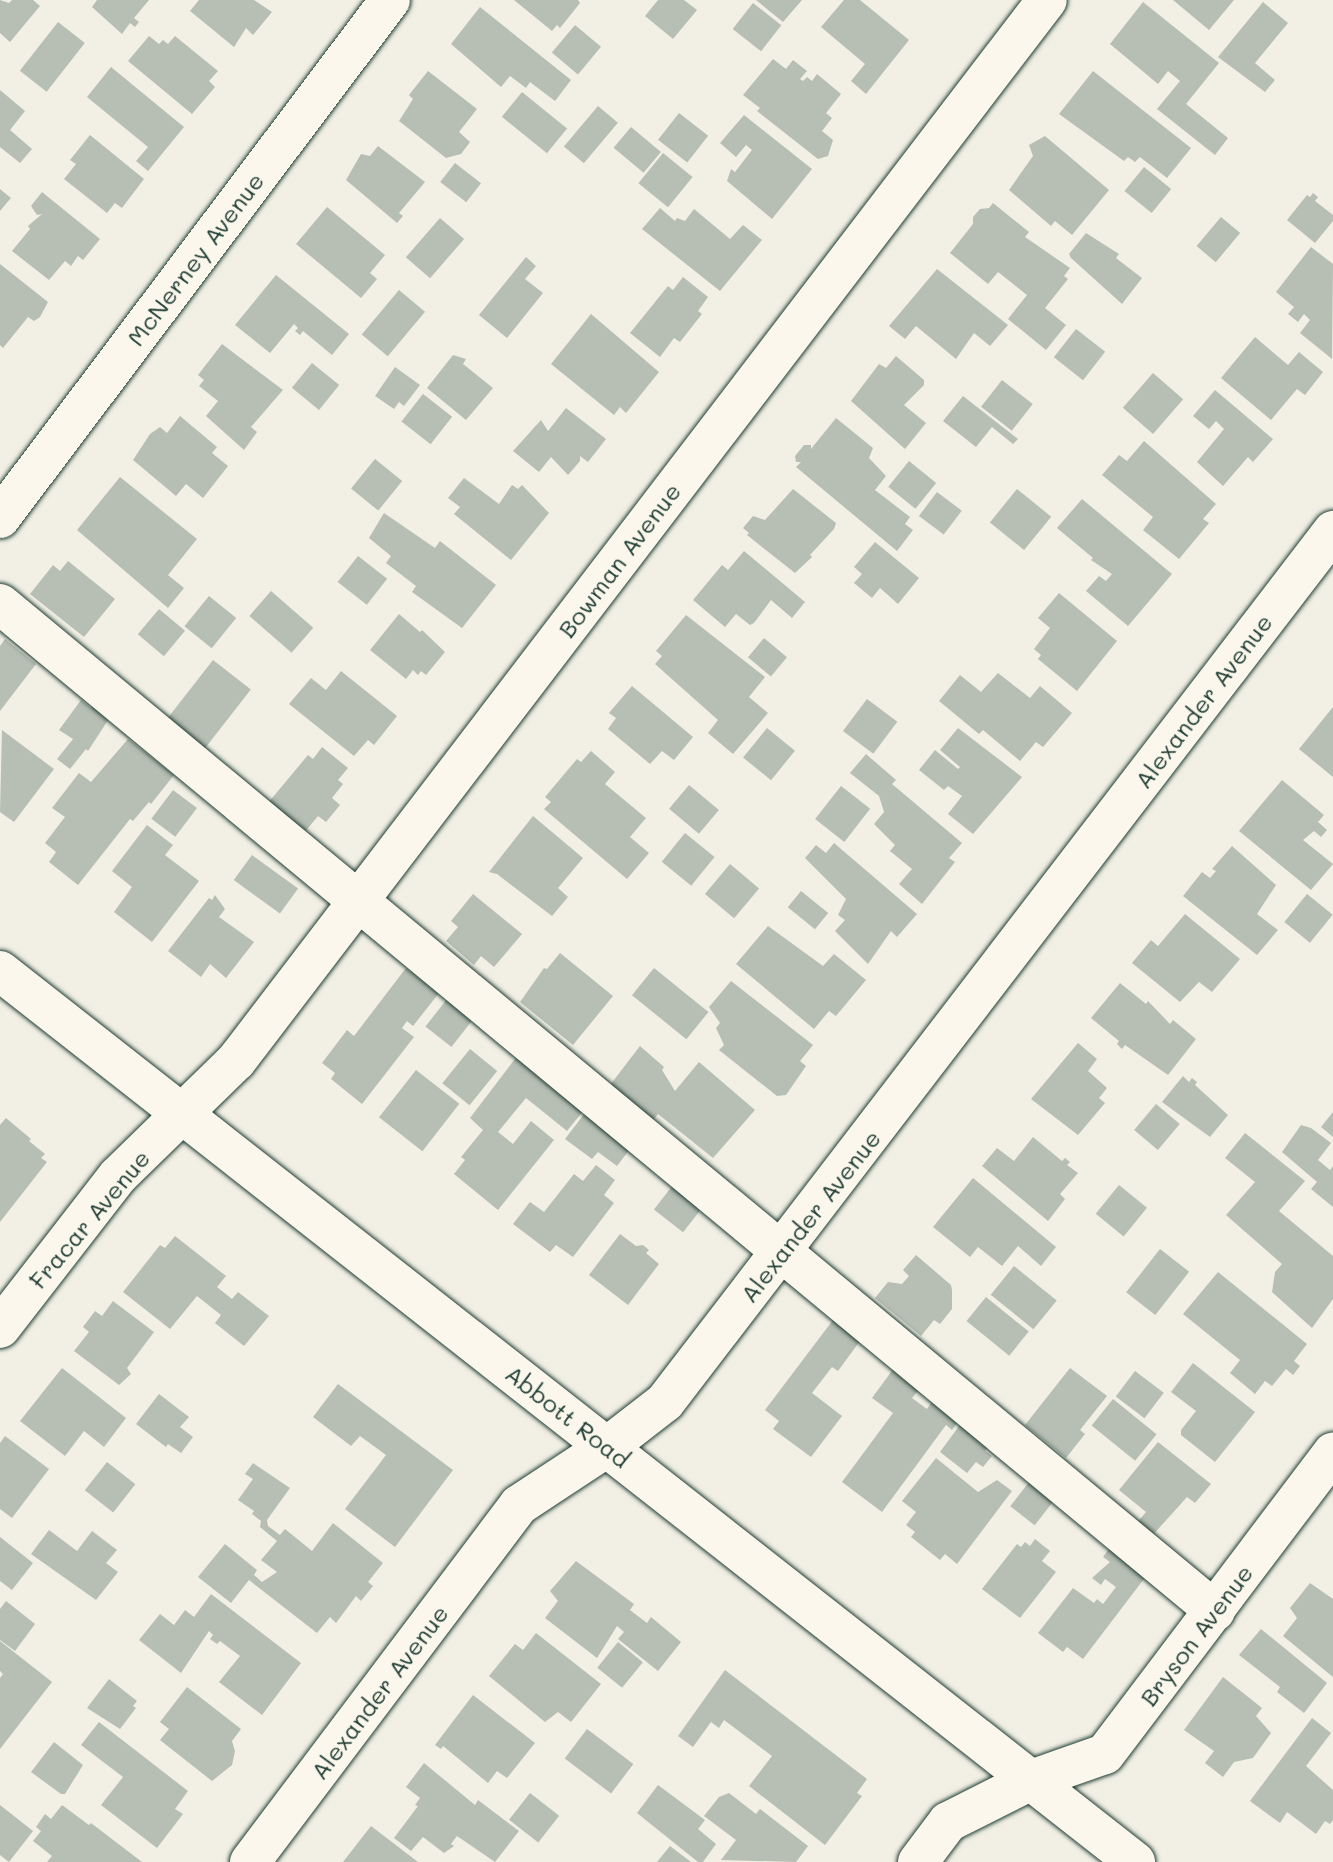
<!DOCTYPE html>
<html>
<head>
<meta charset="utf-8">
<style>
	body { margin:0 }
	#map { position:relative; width:1333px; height:1862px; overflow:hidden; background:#f2f0e5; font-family:Mali,sans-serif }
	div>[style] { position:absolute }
	.building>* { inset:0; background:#b7beb3; transform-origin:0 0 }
	.roads { filter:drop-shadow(0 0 2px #1f3d34) drop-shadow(0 0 2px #1f3d34) }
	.minor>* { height:40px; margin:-20px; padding:0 20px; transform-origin:20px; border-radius:20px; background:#fbf7ec }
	span { translate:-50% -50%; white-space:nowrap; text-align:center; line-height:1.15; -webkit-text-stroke:6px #fbf7ec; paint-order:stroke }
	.street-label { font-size:24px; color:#1f3d34 }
</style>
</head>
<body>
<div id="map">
	<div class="building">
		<div style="clip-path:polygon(0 0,9px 3px,12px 0,33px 0,40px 6px,10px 42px,0 33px)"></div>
		<div style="clip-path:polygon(97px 0,149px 0,134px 18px,139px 22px,135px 27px,130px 23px,122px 34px,92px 7px)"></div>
		<div style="clip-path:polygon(199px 0,254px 0,272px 12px,253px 35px,246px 28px,234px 47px,190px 11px)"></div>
		<div style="clip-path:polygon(514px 0,578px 0,580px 3px,560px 28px,557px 25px,552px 31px)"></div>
		<div style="clip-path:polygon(658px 0,684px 0,697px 10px,673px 39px,645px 16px)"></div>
		<div style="clip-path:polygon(756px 0,802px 0,783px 22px)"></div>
		<div style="clip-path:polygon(844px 0,860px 0,909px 40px,866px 94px,851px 81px,865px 64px,821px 27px)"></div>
		<div style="clip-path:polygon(1173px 0,1234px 0,1209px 30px)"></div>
		<div style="clip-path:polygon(1143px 2px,1219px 63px,1186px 104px,1228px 138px,1215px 155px,1157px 109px,1180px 81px,1168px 71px,1158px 84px,1110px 44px)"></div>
		<div style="clip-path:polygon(1263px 2px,1288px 23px,1255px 63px,1275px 80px,1265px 92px,1218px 57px)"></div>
		<div style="left:753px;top:3px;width:36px;height:33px;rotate:38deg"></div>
		<div style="clip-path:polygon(480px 7px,571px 80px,555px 101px,530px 82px,526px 88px,510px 76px,501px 87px,451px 44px)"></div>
		<div style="left:58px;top:22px;width:34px;height:62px;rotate:38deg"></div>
		<div style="left:575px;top:25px;width:34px;height:36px;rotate:40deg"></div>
		<div style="clip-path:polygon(149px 36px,159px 44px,163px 40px,168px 44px,175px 36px,218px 71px,209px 81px,215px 87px,192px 114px,128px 61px)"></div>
		<div style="clip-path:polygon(773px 59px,786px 69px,793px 60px,807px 71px,800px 79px,803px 81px,807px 77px,812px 81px,817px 74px,841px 94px,826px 113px,832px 118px,822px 131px,833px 140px,828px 156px,818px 159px,757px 111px,760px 108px,743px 95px)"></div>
		<div style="clip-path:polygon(111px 67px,184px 127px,148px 171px,136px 161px,148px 147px,87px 97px)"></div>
		<div style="clip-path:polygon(428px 71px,477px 109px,459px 132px,470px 142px,461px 154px,446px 158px,399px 121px,413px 99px,409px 95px)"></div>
		<div style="clip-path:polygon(1093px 71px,1191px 148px,1167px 178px,1140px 157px,1135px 162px,1128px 157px,1124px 161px,1059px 114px)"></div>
		<div style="clip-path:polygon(0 90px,25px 111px,10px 130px,32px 149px,20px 163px,0 147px)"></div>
		<div style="left:522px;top:92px;width:58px;height:32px;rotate:39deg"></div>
		<div style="left:598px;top:106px;width:26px;height:53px;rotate:40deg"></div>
		<div style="left:679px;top:113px;width:37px;height:34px;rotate:38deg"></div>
		<div style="clip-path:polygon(744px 115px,812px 169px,772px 219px,727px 181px,731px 169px,735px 172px,752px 150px,746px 145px,736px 157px,720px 143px)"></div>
		<div style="left:631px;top:127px;width:39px;height:27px;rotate:40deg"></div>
		<div style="clip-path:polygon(90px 135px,144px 179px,122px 208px,115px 203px,107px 213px,64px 179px,76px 164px,70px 160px)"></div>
		<div style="clip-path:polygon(1045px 136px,1109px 190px,1072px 235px,1055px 221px,1051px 226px,1009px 190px,1033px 156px,1029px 145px)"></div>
		<div style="clip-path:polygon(378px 146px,425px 182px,399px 213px,403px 216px,397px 223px,346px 180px,361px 154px,370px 156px)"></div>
		<div style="left:663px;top:153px;width:38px;height:39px;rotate:39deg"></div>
		<div style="left:455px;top:163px;width:33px;height:24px;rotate:38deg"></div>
		<div style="left:1144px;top:167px;width:35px;height:31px;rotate:39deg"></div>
		<div style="clip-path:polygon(0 189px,11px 198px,0 211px)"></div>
		<div style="clip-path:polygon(42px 192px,100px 239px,83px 260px,78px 256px,71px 266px,65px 261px,49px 280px,12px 251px,30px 229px,28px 226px,42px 214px,37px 215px,31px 206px)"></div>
		<div style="clip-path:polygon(1313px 193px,1318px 197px,1315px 201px,1333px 215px,1333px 221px,1315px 243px,1287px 220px,1307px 195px,1310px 197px)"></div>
		<div style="clip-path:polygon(993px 203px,1029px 232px,1025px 237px,1070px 268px,1064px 276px,1068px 279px,1045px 308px,1066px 325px,1046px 350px,1008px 319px,1027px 295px,998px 272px,988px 284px,950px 253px,973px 224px,973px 217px,980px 209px,989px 208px)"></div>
		<div style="clip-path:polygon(327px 207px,385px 255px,370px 273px,377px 279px,361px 298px,296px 244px)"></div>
		<div style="clip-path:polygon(660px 208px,675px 221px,677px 218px,685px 221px,694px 209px,730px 239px,743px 225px,762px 240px,720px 291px,642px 229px)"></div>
		<div style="left:1221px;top:217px;width:25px;height:38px;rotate:40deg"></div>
		<div style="left:440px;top:218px;width:32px;height:52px;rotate:41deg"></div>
		<div style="clip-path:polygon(1086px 233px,1119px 254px,1116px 258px,1142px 278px,1122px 304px,1071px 258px,1069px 254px)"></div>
		<div style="clip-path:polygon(1311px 247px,1333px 264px,1332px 359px,1300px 333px,1310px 320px,1304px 314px,1298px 322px,1288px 314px,1294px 307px,1276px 292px)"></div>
		<div style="clip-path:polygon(526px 257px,536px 266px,525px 279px,543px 293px,507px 338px,479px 315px)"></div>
		<div style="clip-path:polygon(0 264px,48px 302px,40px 317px,34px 321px,28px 317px,3px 348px,0 345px)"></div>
		<div style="clip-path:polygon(937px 269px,1008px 325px,990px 346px,974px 333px,956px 359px,916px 326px,905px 339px,889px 326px)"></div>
		<div style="clip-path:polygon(276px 275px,349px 334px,332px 355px,303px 331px,300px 335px,295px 331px,298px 328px,294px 324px,270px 353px,235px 325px)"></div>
		<div style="clip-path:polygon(683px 277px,708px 297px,698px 311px,702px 314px,680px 342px,674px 338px,660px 357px,630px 333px,668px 286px,673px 290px)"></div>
		<div style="left:399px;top:290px;width:34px;height:58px;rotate:40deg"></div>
		<div style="clip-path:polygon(591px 314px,659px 372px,626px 413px,620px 407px,614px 415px,551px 364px)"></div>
		<div style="left:1076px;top:329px;width:37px;height:36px;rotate:38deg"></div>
		<div style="clip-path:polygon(1255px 337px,1288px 365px,1299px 352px,1323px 372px,1305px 395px,1297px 389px,1271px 420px,1221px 378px)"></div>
		<div style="clip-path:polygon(222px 344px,283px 390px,251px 427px,257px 432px,244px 450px,206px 416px,218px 401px,199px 386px,204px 380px,198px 375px)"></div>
		<div style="clip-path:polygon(453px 355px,466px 359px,463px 364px,493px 388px,466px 420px,427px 388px)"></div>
		<div style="clip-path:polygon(896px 356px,924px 380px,924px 385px,904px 405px,926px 423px,905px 449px,851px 401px,879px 364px,886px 368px)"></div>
		<div style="left:312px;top:363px;width:35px;height:32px;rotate:39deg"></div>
		<div style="clip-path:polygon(395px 367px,420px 385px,404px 406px,399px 402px,394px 409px,375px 396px)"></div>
		<div style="left:1153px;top:373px;width:40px;height:46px;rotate:41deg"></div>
		<div style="left:1002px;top:380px;width:39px;height:34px;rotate:38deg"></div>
		<div style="clip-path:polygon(1215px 390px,1273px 439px,1253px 462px,1248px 457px,1223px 486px,1197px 462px,1224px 429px,1216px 421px,1209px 429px,1193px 416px)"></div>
		<div style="left:423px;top:394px;width:37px;height:35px;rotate:38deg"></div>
		<div style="clip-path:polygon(963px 396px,1018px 439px,1013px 444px,992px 427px,976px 447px,943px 421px)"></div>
		<div style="clip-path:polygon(566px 408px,606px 439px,588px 462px,580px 456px,580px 461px,568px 475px,551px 457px,539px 472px,513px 451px,541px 420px,548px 431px)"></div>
		<div style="clip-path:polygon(180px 416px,217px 447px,212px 453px,228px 466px,203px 498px,186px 484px,176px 496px,133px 460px,150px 434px,160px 427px,167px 433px)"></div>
		<div style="clip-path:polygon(836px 418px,873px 448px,869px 458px,886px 476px,875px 490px,910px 517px,905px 524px,913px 530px,897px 551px,796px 467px,801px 462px,796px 462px,795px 456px,804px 445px,811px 445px,811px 449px)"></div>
		<div style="clip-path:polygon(1144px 441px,1216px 504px,1203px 519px,1209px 523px,1179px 559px,1143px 530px,1153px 517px,1102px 475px,1119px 455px,1127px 461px)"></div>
		<div style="left:375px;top:459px;width:35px;height:38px;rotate:39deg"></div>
		<div style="left:909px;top:461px;width:35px;height:33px;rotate:39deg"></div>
		<div style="clip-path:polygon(120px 477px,197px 539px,168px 575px,184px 588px,168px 608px,77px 530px)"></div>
		<div style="clip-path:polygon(464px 478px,499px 504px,512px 485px,518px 489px,522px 485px,549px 513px,511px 560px,454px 514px,460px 507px,448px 498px)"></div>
		<div style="clip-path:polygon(793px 489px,836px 523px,834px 529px,810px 555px,812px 557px,795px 573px,747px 535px,749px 533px,743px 528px,753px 516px,765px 520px)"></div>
		<div style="left:1017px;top:489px;width:44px;height:43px;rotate:39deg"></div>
		<div style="left:937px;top:492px;width:31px;height:30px;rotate:37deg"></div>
		<div style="clip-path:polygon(1082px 499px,1172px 574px,1128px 626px,1086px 591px,1099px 576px,1106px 581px,1112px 574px,1091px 560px,1093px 558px,1057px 528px)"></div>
		<div style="clip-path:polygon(384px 513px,435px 548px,440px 541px,496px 585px,462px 628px,412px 592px,416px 586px,386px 563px,391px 556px,369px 538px)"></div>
		<div style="clip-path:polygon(875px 542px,919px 578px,898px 604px,880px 588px,872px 598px,854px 583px,862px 574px,854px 567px)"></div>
		<div style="clip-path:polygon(744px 551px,805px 602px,792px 618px,771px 600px,754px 623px,750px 625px,736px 614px,725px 627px,693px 600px,722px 565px,728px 570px)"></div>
		<div style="left:358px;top:556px;width:37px;height:33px;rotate:38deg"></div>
		<div style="clip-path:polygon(68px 561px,115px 599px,84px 637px,30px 594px,53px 565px,60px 571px)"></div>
		<div style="left:271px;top:591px;width:56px;height:33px;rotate:41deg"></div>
		<div style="clip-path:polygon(1059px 593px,1117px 641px,1077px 691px,1038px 659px,1041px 655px,1034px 649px,1050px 628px,1038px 618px)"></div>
		<div style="left:209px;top:596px;width:35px;height:39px;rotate:39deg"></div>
		<div style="left:159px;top:609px;width:34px;height:33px;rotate:40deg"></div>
		<div style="clip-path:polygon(399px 614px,420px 632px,422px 630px,445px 652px,426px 675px,421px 671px,418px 675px,413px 670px,406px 679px,370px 650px)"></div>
		<div style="clip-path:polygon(686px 615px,765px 677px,749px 697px,768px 713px,733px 754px,708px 733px,718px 720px,655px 664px,662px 656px,656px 651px)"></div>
		<div style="left:764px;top:638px;width:30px;height:25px;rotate:40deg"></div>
		<div style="clip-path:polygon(5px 639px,36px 664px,0 711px,0 646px)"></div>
		<div style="left:213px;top:660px;width:48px;height:76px;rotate:38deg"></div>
		<div style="clip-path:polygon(341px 671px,397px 716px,374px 745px,368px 740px,354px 756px,289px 704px,311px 678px,326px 690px)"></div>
		<div style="clip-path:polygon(998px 673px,1030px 698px,1040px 686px,1072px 713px,1043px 747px,1036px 742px,1020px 761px,983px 730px,979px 734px,939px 701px,960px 675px,981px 692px)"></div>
		<div style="clip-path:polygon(632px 686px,693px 737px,674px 760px,662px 751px,650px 764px,608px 729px,616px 718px,609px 713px)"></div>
		<div style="left:867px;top:699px;width:38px;height:40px;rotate:37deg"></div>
		<div style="clip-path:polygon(81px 700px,91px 708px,96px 702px,112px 714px,88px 751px,86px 749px,70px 769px,57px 759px,73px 739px,59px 730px)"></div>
		<div style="clip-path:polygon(1333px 707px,1333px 777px,1299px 749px)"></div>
		<div style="left:767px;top:728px;width:36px;height:38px;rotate:39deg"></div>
		<div style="clip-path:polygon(958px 728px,1022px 777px,973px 834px,948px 814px,962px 796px,948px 786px,944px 790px,919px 770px,935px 750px,958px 769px,960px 767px,940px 750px)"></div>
		<div style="clip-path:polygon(2px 730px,54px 769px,14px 822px,0 812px)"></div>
		<div style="clip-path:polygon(128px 739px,174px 775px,151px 804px,149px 802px,133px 821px,130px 819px,78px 885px,49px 862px,56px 852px,45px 843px,65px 817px,52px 808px,79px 773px,91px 782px)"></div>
		<div style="clip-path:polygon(322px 747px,348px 768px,338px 780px,343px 784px,332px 798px,340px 805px,326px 822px,318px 816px,304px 833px,268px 803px,308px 755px,313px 759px)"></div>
		<div style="clip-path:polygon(591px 751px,615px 772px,605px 784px,646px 818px,630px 837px,649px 853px,627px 879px,544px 809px,551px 802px,545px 797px,577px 759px,581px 762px)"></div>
		<div style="clip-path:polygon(866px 754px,896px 780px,892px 784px,962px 843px,949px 858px,955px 862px,922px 904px,899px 884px,912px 869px,890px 851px,895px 845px,874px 824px,884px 812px,879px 796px,850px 773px)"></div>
		<div style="clip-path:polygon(1282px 780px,1324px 815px,1318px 822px,1327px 830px,1321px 837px,1314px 831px,1303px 840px,1333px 864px,1311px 890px,1239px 831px)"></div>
		<div style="left:689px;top:785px;width:39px;height:31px;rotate:40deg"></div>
		<div style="left:841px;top:786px;width:37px;height:42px;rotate:38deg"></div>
		<div style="left:173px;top:790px;width:30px;height:36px;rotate:37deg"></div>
		<div style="clip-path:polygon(533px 816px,583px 858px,558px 888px,568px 897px,552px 916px,497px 874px,489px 872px)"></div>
		<div style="clip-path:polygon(147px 825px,173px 845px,165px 855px,199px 881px,152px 942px,114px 912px,132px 887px,112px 871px)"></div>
		<div style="left:685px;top:833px;width:38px;height:37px;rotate:39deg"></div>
		<div style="clip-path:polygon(834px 843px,917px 914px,897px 937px,891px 931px,868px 964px,835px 931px,845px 920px,838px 915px,846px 899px,805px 858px,816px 845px,826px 853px)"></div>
		<div style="clip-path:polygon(1232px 846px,1276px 885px,1257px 914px,1278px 930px,1257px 955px,1183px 896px,1202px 872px,1210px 878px,1216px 871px,1212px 869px)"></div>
		<div style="left:252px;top:855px;width:57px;height:31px;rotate:36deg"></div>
		<div style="left:730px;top:864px;width:38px;height:39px;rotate:40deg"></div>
		<div style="left:801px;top:891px;width:35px;height:21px;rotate:39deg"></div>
		<div style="clip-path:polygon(473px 894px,522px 934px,494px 967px,481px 956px,474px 965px,446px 941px,458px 927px,451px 921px)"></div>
		<div style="left:1307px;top:894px;width:33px;height:36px;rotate:39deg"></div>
		<div style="clip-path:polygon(215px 895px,225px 909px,219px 917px,254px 942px,226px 978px,210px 964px,201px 977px,168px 951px,209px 898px,212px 900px)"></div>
		<div style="clip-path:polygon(1185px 914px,1240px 959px,1212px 992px,1199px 982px,1180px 1002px,1132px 963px,1151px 940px,1158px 946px)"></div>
		<div style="clip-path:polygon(768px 926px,823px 966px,834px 954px,866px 980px,836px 1016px,829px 1011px,814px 1029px,736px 964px)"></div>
		<div style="clip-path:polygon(560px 953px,613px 996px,573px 1045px,520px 1002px,544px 968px,547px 969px)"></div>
		<div style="clip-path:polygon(406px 968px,439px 993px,413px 1026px,407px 1021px,402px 1028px,414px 1037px,362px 1104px,331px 1079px,335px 1073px,322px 1063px,347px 1030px,354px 1036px)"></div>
		<div style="left:654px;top:968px;width:70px;height:35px;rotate:39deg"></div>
		<div style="clip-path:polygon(731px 981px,813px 1045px,800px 1061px,806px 1066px,786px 1095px,777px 1096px,719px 1050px,724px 1045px,716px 1028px,720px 1023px,709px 1007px)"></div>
		<div style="clip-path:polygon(1120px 983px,1146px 1004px,1148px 1001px,1170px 1024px,1173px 1020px,1196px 1039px,1168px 1075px,1125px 1045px,1122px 1049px,1117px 1044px,1119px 1041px,1091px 1018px)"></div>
		<div style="left:447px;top:999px;width:33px;height:35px;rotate:38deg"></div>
		<div style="clip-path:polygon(1078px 1043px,1097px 1059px,1088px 1071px,1107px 1088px,1099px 1098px,1105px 1103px,1078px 1135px,1031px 1099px)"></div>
		<div style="clip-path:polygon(640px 1046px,664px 1067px,662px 1070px,675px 1091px,699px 1062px,755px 1110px,713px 1158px,658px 1114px,651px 1123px,607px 1089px)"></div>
		<div style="left:470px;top:1049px;width:35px;height:44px;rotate:39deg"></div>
		<div style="clip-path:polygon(521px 1051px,588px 1105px,567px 1131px,526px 1098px,498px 1132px,513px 1144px,531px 1121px,554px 1140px,498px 1210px,454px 1174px,465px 1160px,461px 1157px,483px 1130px,470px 1118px)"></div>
		<div style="left:416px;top:1070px;width:55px;height:60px;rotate:38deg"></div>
		<div style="clip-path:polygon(1183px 1076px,1189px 1082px,1192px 1078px,1197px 1082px,1195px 1085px,1228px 1115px,1210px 1137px,1162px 1102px)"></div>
		<div style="left:1156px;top:1104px;width:31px;height:34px;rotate:40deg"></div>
		<div style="clip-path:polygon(588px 1109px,633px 1145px,617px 1166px,598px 1152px,592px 1159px,565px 1139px)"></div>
		<div style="clip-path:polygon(1333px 1112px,1333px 1137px,1321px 1127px)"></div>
		<div style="clip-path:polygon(6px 1118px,31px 1139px,29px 1141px,45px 1154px,41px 1158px,47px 1162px,0 1222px,0 1125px)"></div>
		<div style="clip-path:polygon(1301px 1125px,1311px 1128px,1331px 1143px,1318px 1160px,1330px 1170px,1333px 1166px,1333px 1207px,1311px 1189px,1317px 1182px,1282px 1152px)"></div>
		<div style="clip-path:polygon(1245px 1133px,1305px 1181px,1279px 1211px,1333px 1256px,1333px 1299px,1312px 1328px,1272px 1292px,1275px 1272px,1282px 1264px,1226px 1215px,1255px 1182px,1225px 1158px)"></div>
		<div style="clip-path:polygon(1033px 1137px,1062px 1161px,1065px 1158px,1070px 1162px,1067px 1165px,1078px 1173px,1060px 1194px,1065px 1199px,1048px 1221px,982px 1166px,997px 1148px,1014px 1161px)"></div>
		<div style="clip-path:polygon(596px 1165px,615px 1180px,604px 1195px,614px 1203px,573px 1257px,556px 1245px,550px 1252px,513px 1224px,530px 1202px,544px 1212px,574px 1174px,583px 1181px)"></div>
		<div style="clip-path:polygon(973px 1178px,1056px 1247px,1041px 1266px,1018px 1246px,1002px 1266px,978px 1247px,970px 1257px,933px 1227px)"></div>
		<div style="left:673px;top:1185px;width:37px;height:31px;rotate:38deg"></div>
		<div style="left:1119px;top:1185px;width:36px;height:37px;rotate:39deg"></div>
		<div style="clip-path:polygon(620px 1234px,636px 1246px,643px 1245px,649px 1250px,646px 1253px,659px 1264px,628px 1305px,589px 1275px)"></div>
		<div style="clip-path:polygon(175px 1236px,226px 1276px,217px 1287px,232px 1299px,238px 1292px,269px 1316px,244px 1346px,215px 1323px,221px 1315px,197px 1296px,170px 1329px,123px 1292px,160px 1245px,165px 1248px)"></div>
		<div style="left:1160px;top:1249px;width:37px;height:55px;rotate:38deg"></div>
		<div style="clip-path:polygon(916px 1255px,951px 1285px,952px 1290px,952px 1309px,940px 1324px,934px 1320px,921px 1336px,875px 1298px,888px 1282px,902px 1284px,909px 1276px,903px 1270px)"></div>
		<div style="left:1014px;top:1266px;width:55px;height:37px;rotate:39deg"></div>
		<div style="clip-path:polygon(1218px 1272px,1307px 1344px,1294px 1361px,1300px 1366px,1293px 1375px,1286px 1369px,1272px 1386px,1265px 1381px,1255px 1394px,1230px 1373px,1240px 1360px,1183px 1314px)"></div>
		<div style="left:986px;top:1297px;width:55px;height:31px;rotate:39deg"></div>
		<div style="clip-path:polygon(113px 1301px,154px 1332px,127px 1368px,131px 1374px,119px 1385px,74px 1351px,89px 1332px,83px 1327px,95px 1311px,102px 1316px)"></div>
		<div style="clip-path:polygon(833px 1320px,860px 1341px,838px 1371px,832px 1367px,812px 1393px,842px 1416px,811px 1457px,773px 1429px,779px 1421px,765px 1410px)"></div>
		<div style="clip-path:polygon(1193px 1363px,1255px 1412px,1215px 1462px,1181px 1435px,1181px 1430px,1196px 1411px,1171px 1392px)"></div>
		<div style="clip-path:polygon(62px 1368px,126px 1418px,104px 1447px,84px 1431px,65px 1456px,20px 1421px)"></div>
		<div style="clip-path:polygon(894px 1368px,921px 1387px,912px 1398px,927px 1409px,936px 1396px,963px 1415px,952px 1430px,946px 1425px,882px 1512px,842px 1482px,893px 1413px,872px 1398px)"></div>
		<div style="clip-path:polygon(1070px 1368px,1107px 1396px,1080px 1430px,1085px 1434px,1066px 1458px,1025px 1425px)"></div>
		<div style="left:1135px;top:1371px;width:36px;height:32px;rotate:37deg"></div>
		<div style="clip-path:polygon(338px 1384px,453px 1470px,395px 1547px,345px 1509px,386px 1455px,360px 1436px,351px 1446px,313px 1417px)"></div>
		<div style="clip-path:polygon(159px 1394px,189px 1417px,180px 1427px,193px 1437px,181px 1453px,168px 1444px,166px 1447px,136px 1424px)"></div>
		<div style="left:1113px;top:1399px;width:56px;height:34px;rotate:39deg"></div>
		<div style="clip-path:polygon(962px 1422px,990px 1444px,985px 1451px,992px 1456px,983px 1467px,976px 1462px,967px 1473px,940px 1452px)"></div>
		<div style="clip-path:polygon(5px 1436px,49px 1469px,12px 1518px,0 1509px,0 1443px)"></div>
		<div style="clip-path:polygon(1158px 1442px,1211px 1484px,1195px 1503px,1187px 1497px,1151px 1537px,1135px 1525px,1146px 1512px,1119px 1490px)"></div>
		<div style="clip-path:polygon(936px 1458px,978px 1492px,997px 1480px,1012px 1491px,957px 1564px,945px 1554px,940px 1560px,911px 1537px,915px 1532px,906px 1525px,916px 1512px,902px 1501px)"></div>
		<div style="left:107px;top:1462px;width:36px;height:36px;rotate:38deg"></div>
		<div style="clip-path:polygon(253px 1463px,290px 1488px,267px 1520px,268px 1526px,280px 1535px,285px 1529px,312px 1551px,333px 1523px,383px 1563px,368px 1582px,373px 1586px,361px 1601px,356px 1596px,336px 1623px,330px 1617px,317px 1633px,249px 1580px,231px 1603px,198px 1577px,225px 1544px,257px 1570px,254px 1575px,262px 1582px,277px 1572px,261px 1560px,277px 1541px,260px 1527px,261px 1521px,252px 1514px,254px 1511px,238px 1500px,253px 1479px,245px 1474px)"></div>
		<div style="left:1033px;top:1477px;width:31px;height:37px;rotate:38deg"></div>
		<div style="clip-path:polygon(49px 1530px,77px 1551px,92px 1531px,117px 1550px,106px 1563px,118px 1572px,96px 1600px,31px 1554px)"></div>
		<div style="clip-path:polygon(0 1537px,33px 1563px,12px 1590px,0 1581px)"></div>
		<div style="clip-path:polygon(1035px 1539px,1050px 1551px,1042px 1561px,1056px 1572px,1020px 1618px,982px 1589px,1017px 1544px,1021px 1547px,1025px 1542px,1030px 1546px)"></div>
		<div style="clip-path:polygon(1113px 1543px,1150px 1571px,1083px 1659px,1067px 1647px,1063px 1652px,1038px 1633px,1073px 1588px,1094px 1603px,1097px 1599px,1103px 1604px,1116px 1587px,1105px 1579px,1101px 1585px,1092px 1578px,1110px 1562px,1103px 1557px)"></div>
		<div style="clip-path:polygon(576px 1561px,634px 1604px,630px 1610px,647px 1623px,651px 1617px,681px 1642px,658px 1671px,618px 1639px,624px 1632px,617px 1626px,597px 1658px,545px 1618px,558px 1601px,550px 1591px)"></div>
		<div style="clip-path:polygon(1310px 1583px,1333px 1599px,1333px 1677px,1283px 1636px,1297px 1618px,1290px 1608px)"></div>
		<div style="clip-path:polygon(211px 1594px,301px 1663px,262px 1715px,219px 1682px,240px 1656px,220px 1641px,217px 1644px,210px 1639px,213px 1635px,209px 1631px,181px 1673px,139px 1640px,160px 1614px,174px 1625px,185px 1610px,194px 1617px)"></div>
		<div style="clip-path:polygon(6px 1601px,35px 1624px,15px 1651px,0 1640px,0 1609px)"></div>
		<div style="clip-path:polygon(1261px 1629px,1327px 1683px,1304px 1713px,1277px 1692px,1280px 1687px,1239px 1655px)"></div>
		<div style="clip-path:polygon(536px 1633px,601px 1684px,571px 1722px,558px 1712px,545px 1722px,489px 1676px,515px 1644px,523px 1650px)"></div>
		<div style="clip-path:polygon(0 1641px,52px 1682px,0 1749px,0 1678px,3px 1674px,0 1671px)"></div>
		<div style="left:618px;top:1642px;width:32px;height:33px;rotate:39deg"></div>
		<div style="clip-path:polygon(725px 1670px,867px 1779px,857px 1793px,862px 1796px,825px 1845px,749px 1786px,772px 1756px,724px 1720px,719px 1728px,711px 1722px,693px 1747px,678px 1736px)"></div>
		<div style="clip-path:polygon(1223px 1677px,1262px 1708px,1256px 1716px,1271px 1733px,1253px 1758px,1234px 1762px,1223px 1777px,1205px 1763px,1214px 1751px,1184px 1730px)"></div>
		<div style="clip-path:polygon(109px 1679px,137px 1701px,133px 1706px,136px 1708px,120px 1729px,87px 1708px)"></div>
		<div style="clip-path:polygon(187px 1687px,241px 1729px,232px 1741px,235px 1751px,232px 1765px,212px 1781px,160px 1740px,169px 1729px,160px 1722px)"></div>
		<div style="clip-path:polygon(473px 1695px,535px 1743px,507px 1778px,497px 1771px,488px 1783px,443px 1746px,441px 1749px,435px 1745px)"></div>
		<div style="clip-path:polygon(1312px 1718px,1331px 1733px,1306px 1766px,1333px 1790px,1333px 1820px,1330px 1824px,1325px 1821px,1316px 1834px,1287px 1812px,1280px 1823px,1250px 1801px)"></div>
		<div style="clip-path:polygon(99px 1722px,188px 1791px,175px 1809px,183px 1814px,157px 1848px,101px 1805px,123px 1777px,81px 1745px)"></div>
		<div style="left:587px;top:1729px;width:58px;height:37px;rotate:37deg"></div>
		<div style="clip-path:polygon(54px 1742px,83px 1765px,65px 1794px,61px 1794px,31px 1772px)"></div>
		<div style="clip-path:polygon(424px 1763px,475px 1805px,478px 1800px,519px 1831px,495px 1862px,457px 1836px,451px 1844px,454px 1846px,444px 1853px,423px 1837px,411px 1851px,394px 1838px,418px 1806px,415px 1805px,420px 1798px,406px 1787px)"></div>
		<div style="clip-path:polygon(658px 1785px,705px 1820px,698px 1829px,716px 1844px,703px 1862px,698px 1862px,637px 1813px)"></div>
		<div style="left:530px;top:1793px;width:37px;height:34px;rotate:38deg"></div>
		<div style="clip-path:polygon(729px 1793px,756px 1814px,760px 1809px,808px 1846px,796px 1862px,721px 1860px,736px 1840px,704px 1816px,719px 1797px)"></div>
		<div style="clip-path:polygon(0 1805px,33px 1831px,9px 1862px,0 1855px)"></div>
		<div style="clip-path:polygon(62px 1805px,89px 1825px,91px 1823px,142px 1862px,47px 1862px,52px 1856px,33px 1841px,41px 1831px,36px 1827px,45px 1814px,51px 1819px)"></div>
		<div style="clip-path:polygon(371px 1826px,418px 1862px,343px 1862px)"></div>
		<div style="clip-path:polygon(670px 1846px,691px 1862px,657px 1862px)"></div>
	</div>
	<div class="roads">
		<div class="minor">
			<div style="left:0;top:518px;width:648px;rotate:-53.02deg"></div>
			<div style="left:0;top:604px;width:1578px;rotate:39.65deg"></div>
			<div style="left:0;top:971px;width:1443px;rotate:38.13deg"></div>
			<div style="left:0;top:1328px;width:192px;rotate:-52.2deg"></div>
			<div style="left:118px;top:1176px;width:165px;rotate:-44.3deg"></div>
			<div style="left:236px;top:1061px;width:1335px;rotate:-52.61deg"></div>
			<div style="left:250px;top:1862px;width:447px;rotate:-53deg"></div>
			<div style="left:519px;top:1505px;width:105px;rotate:-33.4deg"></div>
			<div style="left:607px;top:1447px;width:73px;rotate:-37.8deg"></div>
			<div style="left:665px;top:1402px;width:1098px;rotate:-52.51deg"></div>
			<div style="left:918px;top:1862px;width:50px;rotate:-53.1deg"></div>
			<div style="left:948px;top:1822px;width:93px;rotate:-26.8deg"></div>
			<div style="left:1031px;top:1780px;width:78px;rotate:-19.4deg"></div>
			<div style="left:1105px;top:1754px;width:378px;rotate:-52.9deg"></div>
		</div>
	</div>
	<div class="street-label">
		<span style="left:195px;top:259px;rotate:-53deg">McNerney Avenue</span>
		<span style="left:619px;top:560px;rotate:-53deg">Bowman Avenue</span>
		<span style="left:1203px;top:701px;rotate:-53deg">Alexander Avenue</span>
		<span style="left:810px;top:1216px;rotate:-52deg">Alexander Avenue</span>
		<span style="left:89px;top:1219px;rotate:-50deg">Fracar Avenue</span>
		<span style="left:568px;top:1416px;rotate:38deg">Abbott Road</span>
		<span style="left:1196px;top:1635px;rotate:-53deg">Bryson Avenue</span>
		<span style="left:379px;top:1692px;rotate:-53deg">Alexander Avenue</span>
	</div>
</div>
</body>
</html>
